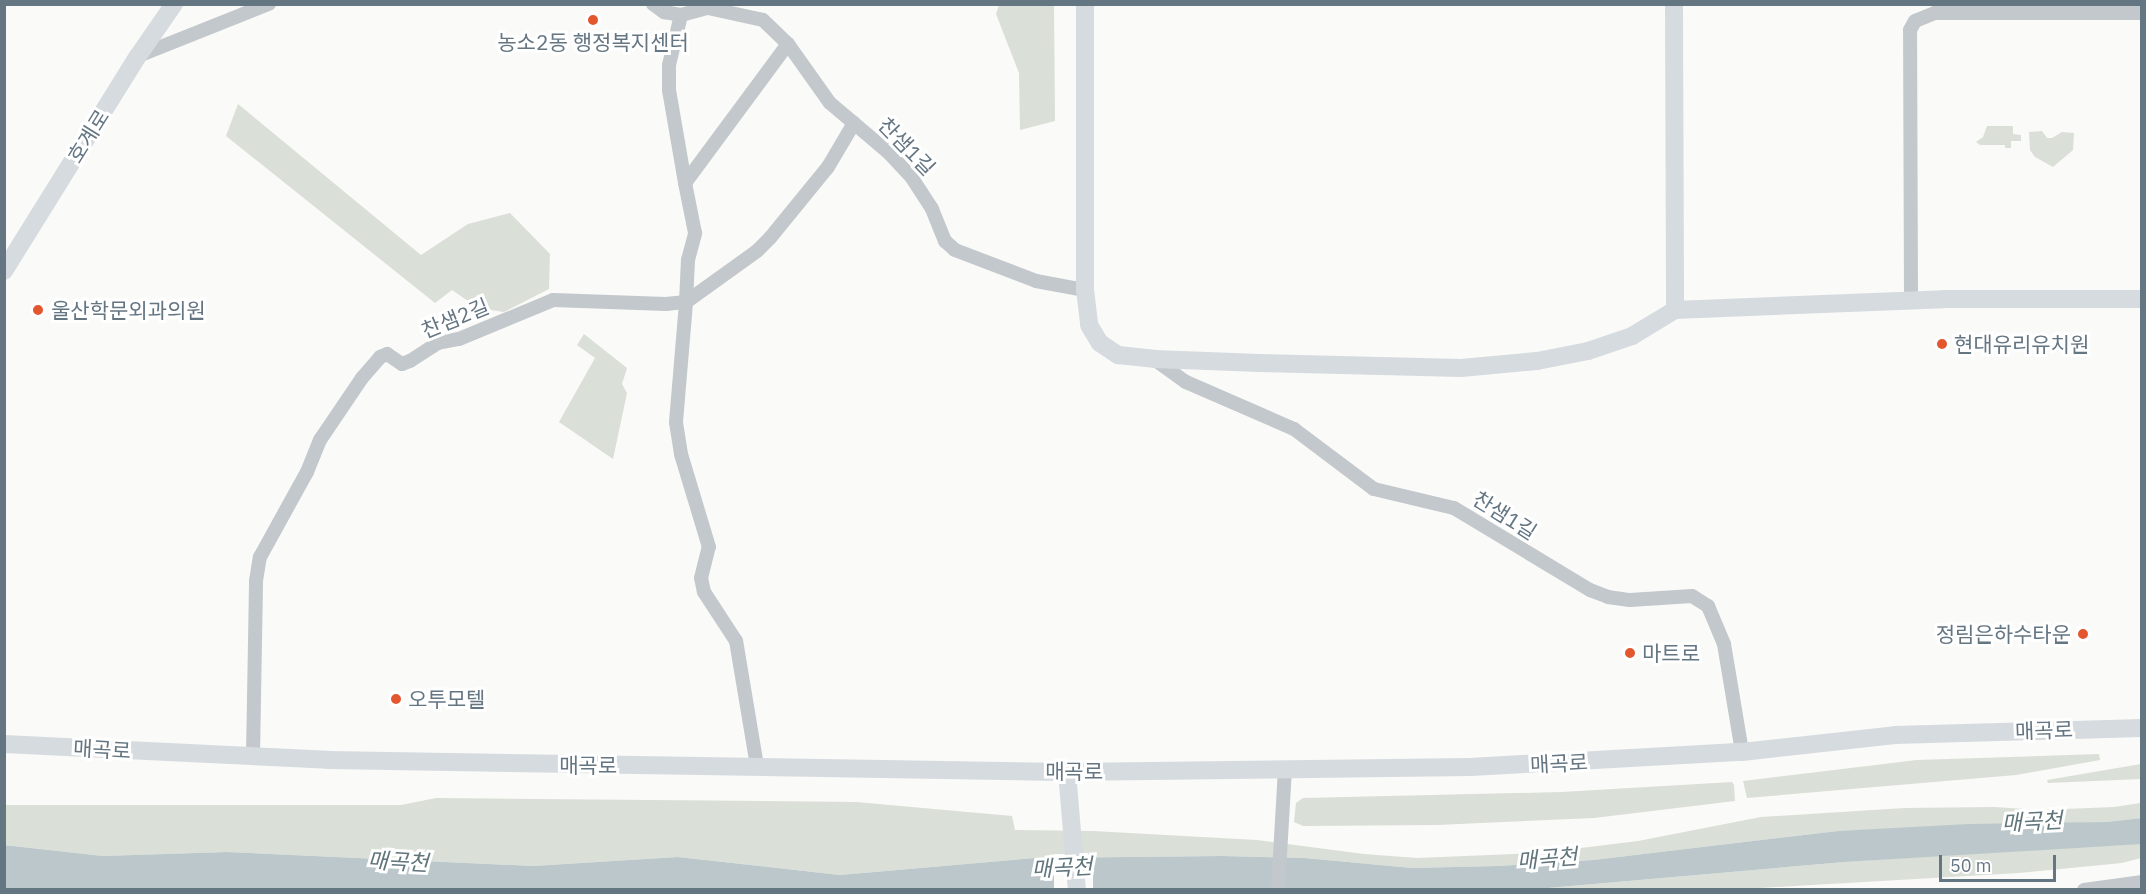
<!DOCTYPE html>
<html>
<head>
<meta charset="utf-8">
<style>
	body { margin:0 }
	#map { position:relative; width:2146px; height:894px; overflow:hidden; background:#fafaf8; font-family:"IBM Plex Sans","Noto Sans KR",sans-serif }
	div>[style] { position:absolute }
	.green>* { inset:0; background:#dadfd7 }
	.water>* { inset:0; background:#bbc7cb }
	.pier>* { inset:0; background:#fafaf8; transform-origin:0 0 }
	.street>* { height:14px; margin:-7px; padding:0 7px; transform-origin:7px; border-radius:7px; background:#c3c8cc }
	.secondary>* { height:18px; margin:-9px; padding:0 9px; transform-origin:9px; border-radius:9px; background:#d6dbdf }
	.dots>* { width:16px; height:16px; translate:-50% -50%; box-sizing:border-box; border:3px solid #fff; border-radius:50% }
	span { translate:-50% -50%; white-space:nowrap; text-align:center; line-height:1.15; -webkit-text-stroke:6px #fff; paint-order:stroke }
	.poi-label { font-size:21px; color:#657683 }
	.left { translate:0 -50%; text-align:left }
	.right { translate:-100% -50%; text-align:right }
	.street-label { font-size:21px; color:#657683 }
	.water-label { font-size:22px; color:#60757c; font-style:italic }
	.frame { position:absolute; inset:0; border:6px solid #657683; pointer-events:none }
	.scale { position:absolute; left:1939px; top:855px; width:117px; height:27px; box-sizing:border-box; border:3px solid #657683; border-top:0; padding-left:8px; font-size:18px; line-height:21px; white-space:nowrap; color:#657683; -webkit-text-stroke:4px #fff; paint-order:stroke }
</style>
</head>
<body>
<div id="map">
	<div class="green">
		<div style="clip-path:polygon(999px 5px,1054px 5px,1055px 121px,1020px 130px,1019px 73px,996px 14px)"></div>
		<div style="clip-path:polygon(238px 104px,421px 255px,468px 224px,510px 213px,550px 254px,549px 289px,504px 312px,478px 308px,452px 290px,435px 303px,226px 136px)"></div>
		<div style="clip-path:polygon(1987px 126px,2013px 126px,2013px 134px,2021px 135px,2021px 141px,2011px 141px,2011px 148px,2005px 148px,2005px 145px,1980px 145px,1976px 142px,1983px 137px)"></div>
		<div style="clip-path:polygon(2042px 131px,2047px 138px,2052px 138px,2062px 132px,2074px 133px,2073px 150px,2053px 167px,2035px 157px,2030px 150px,2029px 132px)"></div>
		<div style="clip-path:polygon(584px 334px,627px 368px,622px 384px,627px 393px,613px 459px,559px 422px,595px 358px,577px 345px)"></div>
		<div style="clip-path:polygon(2099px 754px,2100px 760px,2016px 775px,1747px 798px,1743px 781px,1917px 760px)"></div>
		<div style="clip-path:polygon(2141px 764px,2141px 779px,2048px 783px,2047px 780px)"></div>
		<div style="clip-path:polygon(1732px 782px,1734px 785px,1735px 801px,1594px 818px,1437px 825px,1303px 826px,1294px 822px,1296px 803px,1303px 798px,1562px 792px)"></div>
		<div style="clip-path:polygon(436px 798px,856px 802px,1012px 816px,1015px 830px,1093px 831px,1257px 840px,1364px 854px,1417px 858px,1540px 853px,1638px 841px,1761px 817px,1905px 808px,1994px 807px,2041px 810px,2114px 807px,2141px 803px,2142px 818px,2106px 822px,1838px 831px,1593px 860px,1498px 866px,1412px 868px,1305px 858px,1223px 856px,1034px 858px,840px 875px,678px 857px,533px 866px,227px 852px,103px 856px,5px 845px,4px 805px,401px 805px)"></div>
		<div style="clip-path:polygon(2113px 844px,2141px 844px,2141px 858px,2122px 863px,2019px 873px,1726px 890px,1525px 890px,1845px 862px)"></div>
	</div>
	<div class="water">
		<div style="clip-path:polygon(2142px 818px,2141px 844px,1845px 862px,1525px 890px,5px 890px,4px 845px,103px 856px,227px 852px,533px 866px,678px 857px,840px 875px,1034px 858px,1223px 856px,1305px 858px,1412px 868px,1498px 866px,1593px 860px,1838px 831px,1969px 824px,2106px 822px)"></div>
	</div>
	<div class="pier">
		<div style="left:1054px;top:854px;width:39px;height:35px"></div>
	</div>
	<div class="street">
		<div style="left:653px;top:4px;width:14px;rotate:36deg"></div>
		<div style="left:664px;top:12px;width:17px;rotate:10deg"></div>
		<div style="left:681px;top:15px;width:28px;rotate:-15deg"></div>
		<div style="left:708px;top:8px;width:56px;rotate:12.3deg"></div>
		<div style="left:763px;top:20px;width:35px;rotate:44deg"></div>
		<div style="left:788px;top:44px;width:72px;rotate:54.6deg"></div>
		<div style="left:830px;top:103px;width:76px;rotate:40.2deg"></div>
		<div style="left:888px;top:152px;width:35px;rotate:47deg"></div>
		<div style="left:912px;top:178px;width:37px;rotate:57deg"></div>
		<div style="left:932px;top:209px;width:35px;rotate:68deg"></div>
		<div style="left:945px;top:241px;width:13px;rotate:42deg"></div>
		<div style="left:955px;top:250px;width:87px;rotate:20.9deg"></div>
		<div style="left:1036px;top:281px;width:50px;rotate:10.4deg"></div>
		<div style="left:681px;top:15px;width:51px;rotate:103.5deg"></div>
		<div style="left:669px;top:65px;width:25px;rotate:90deg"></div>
		<div style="left:669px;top:90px;width:94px;rotate:80.2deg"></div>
		<div style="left:138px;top:56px;width:141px;rotate:-21.7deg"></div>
		<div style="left:1911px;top:301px;width:271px;rotate:-90.2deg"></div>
		<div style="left:1910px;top:30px;width:10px;rotate:-61deg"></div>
		<div style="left:1915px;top:21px;width:22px;rotate:-22deg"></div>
		<div style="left:1935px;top:13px;width:207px"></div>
		<div style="left:1154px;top:359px;width:39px;rotate:36deg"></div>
		<div style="left:1186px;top:382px;width:118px;rotate:23.5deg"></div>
		<div style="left:1294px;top:429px;width:100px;rotate:36.9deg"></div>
		<div style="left:1374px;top:489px;width:82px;rotate:13.4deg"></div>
		<div style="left:1454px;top:508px;width:159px;rotate:31.1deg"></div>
		<div style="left:1590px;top:590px;width:19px;rotate:21deg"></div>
		<div style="left:1608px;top:597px;width:22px;rotate:8deg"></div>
		<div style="left:1630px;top:600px;width:62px;rotate:-3.7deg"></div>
		<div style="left:1692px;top:596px;width:19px;rotate:32deg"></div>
		<div style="left:1708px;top:606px;width:41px;rotate:67.2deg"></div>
		<div style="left:1724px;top:644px;width:109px;rotate:80.5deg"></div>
		<div style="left:253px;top:756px;width:175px;rotate:-89deg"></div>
		<div style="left:256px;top:581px;width:24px;rotate:-81deg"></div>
		<div style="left:260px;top:557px;width:97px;rotate:-61.1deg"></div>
		<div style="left:307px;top:472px;width:35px;rotate:-68deg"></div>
		<div style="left:320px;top:440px;width:75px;rotate:-55.9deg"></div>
		<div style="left:362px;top:378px;width:28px;rotate:-49deg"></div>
		<div style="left:380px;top:357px;width:8px;rotate:-23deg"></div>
		<div style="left:387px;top:354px;width:18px;rotate:34deg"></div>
		<div style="left:402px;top:364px;width:9px;rotate:-21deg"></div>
		<div style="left:410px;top:361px;width:33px;rotate:-33deg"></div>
		<div style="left:438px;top:343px;width:21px;rotate:-11deg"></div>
		<div style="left:459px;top:339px;width:102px;rotate:-22.5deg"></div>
		<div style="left:553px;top:300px;width:113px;rotate:2deg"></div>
		<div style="left:666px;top:304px;width:20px;rotate:-6deg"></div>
		<div style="left:686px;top:302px;width:42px;rotate:-87.3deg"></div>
		<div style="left:688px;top:260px;width:28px;rotate:-75deg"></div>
		<div style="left:695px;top:233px;width:51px;rotate:-101.3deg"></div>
		<div style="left:685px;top:183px;width:173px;rotate:-53.5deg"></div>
		<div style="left:757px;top:766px;width:127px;rotate:-99.5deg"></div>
		<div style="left:736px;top:641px;width:59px;rotate:-123.1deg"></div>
		<div style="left:704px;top:592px;width:14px;rotate:-102deg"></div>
		<div style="left:701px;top:578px;width:32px;rotate:-76deg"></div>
		<div style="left:709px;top:547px;width:97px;rotate:-106.8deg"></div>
		<div style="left:681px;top:454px;width:32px;rotate:-99deg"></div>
		<div style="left:676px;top:422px;width:120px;rotate:-85.2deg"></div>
		<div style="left:686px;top:302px;width:87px;rotate:-35.7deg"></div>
		<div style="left:757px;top:251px;width:18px;rotate:-45deg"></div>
		<div style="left:770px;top:238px;width:92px;rotate:-50.8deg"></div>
		<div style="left:828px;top:167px;width:51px;rotate:-59.4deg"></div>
		<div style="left:1278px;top:890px;width:122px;rotate:-86.7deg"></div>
		<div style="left:2084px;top:890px;width:59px;rotate:-7.9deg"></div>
	</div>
	<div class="secondary">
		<div style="left:1085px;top:4px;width:286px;rotate:90deg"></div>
		<div style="left:1085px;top:290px;width:35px;rotate:83deg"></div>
		<div style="left:1089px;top:325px;width:21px;rotate:59deg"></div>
		<div style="left:1100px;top:343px;width:22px;rotate:34deg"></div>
		<div style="left:1118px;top:355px;width:36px;rotate:6deg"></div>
		<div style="left:1154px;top:359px;width:106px;rotate:2.2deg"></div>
		<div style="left:1260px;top:363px;width:201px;rotate:1.4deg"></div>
		<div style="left:1461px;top:368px;width:76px;rotate:-5.3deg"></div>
		<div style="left:1537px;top:361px;width:52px;rotate:-11.1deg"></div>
		<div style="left:1588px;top:351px;width:46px;rotate:-18.8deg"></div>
		<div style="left:1632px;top:336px;width:50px;rotate:-31.2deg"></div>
		<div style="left:1675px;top:310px;width:269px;rotate:-2.3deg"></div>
		<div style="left:1944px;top:299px;width:198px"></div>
		<div style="left:1674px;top:4px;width:306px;rotate:89.8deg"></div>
		<div style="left:4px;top:271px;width:253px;rotate:-58.1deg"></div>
		<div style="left:138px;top:56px;width:63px;rotate:-55.3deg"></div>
		<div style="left:4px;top:744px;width:324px;rotate:2.8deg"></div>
		<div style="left:328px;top:760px;width:739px;rotate:0.93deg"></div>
		<div style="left:1067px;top:772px;width:403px;rotate:-0.7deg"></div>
		<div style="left:1470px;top:767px;width:272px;rotate:-3.2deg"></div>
		<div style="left:1742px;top:752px;width:154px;rotate:-6.3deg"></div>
		<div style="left:1895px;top:735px;width:247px;rotate:-1.6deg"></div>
		<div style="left:1067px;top:772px;width:118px;rotate:85.2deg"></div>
	</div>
	<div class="dots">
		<div style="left:593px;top:20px;background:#e4572e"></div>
		<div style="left:38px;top:310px;background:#e4572e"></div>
		<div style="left:1942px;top:344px;background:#e4572e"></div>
		<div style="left:2083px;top:634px;background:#e4572e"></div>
		<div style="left:1630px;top:653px;background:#e4572e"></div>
		<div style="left:396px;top:699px;background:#e4572e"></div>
	</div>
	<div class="poi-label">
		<span style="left:593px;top:42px">농소2동 행정복지센터</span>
		<span class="left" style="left:51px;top:310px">울산학문외과의원</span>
		<span class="left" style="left:1954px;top:344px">현대유리유치원</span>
		<span class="right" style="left:2071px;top:634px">정림은하수타운</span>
		<span class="left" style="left:1642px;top:653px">마트로</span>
		<span class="left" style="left:408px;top:699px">오투모텔</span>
	</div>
	<div class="street-label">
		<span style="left:88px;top:136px;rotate:-58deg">호계로</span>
		<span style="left:907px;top:146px;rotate:46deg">찬샘1길</span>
		<span style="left:455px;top:318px;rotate:-22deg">찬샘2길</span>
		<span style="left:1505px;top:515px;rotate:32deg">찬샘1길</span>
		<span style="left:2044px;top:730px;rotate:-2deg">매곡로</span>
		<span style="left:102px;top:749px;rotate:3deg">매곡로</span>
		<span style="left:1559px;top:763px;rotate:-3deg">매곡로</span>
		<span style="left:588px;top:765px">매곡로</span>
		<span style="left:1074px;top:771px">매곡로</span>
	</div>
	<div class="water-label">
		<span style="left:2032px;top:821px;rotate:-3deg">매곡천</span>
		<span style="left:1547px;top:858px;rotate:-5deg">매곡천</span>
		<span style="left:398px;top:861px;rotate:3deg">매곡천</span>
		<span style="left:1062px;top:867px;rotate:-3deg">매곡천</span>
	</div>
	<div class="frame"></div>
	<div class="scale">50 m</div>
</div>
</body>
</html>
